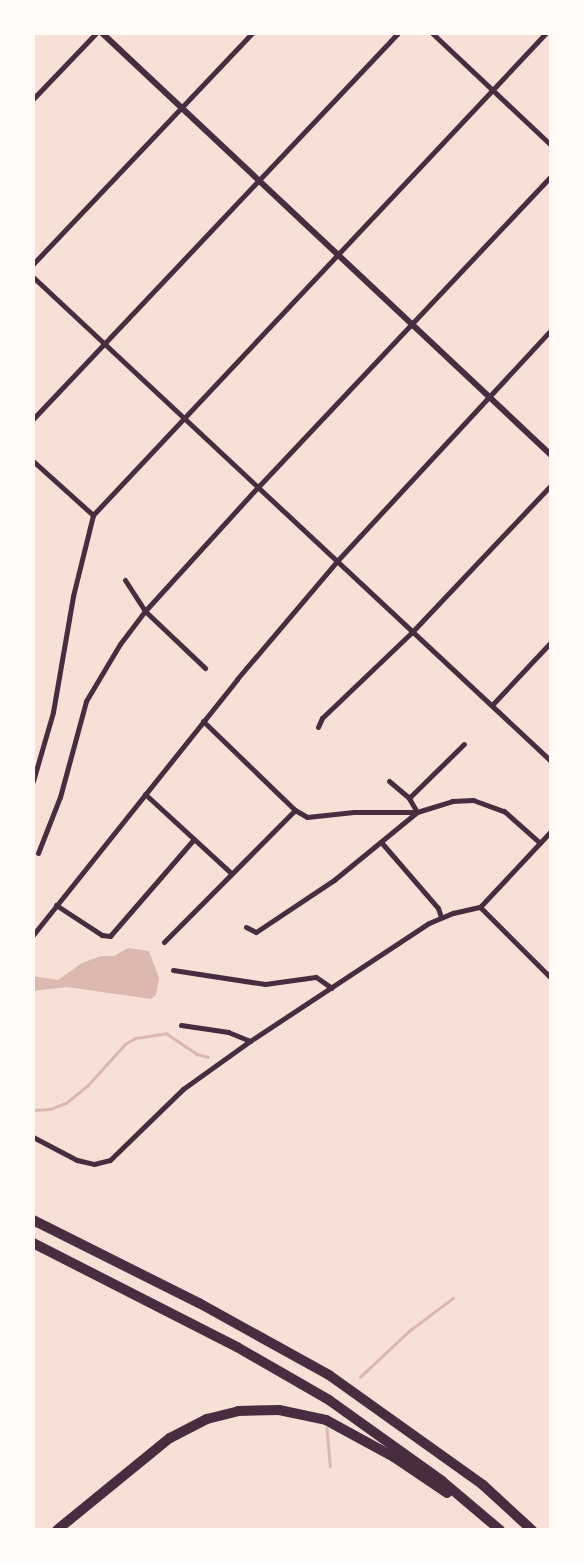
<!DOCTYPE html>
<html>
<head>
<meta charset="utf-8">
<style>
	body { margin:0 }
	#map { position:relative; width:584px; height:1563px; overflow:hidden; background:#f7e1d7; font-family:"Titillium Web",sans-serif }
	div>[style] { position:absolute }
	.water>* { inset:0; background:#dcb8b0 }
	.stream>* { height:2.5px; margin:-1.25px; padding:0 1.25px; transform-origin:1.25px; border-radius:1.25px; background:#dcb8b0 }
	.minor>* { height:5px; margin:-2.5px; padding:0 2.5px; transform-origin:2.5px; border-radius:2.5px; background:#4a2c40 }
	.tertiary>* { height:6px; margin:-3px; padding:0 3px; transform-origin:3px; border-radius:3px; background:#4a2c40 }
	.motorway>* { height:10px; margin:-5px; padding:0 5px; transform-origin:5px; border-radius:5px; background:#4a2c40 }
	span { translate:-50% -50%; white-space:nowrap; text-align:center; line-height:1.15; -webkit-text-stroke:6px #fffaf5; paint-order:stroke }
	.frame { position:absolute; inset:0; border:35px solid #fffaf5; pointer-events:none }
</style>
</head>
<body>
<div id="map">
	<div class="water">
		<div style="clip-path:polygon(128px 948px,149px 951px,159px 978px,156px 995px,151px 999px,67px 987px,33px 991px,33px 976px,58px 980px,82px 963px,101px 956px,114px 956px)"></div>
	</div>
	<div class="stream">
		<div style="left:33px;top:1110px;width:17px;rotate:-3deg"></div>
		<div style="left:50px;top:1109px;width:17px;rotate:-21deg"></div>
		<div style="left:66px;top:1103px;width:28px;rotate:-39deg"></div>
		<div style="left:88px;top:1085px;width:55px;rotate:-47.9deg"></div>
		<div style="left:125px;top:1044px;width:13px;rotate:-29deg"></div>
		<div style="left:136px;top:1038px;width:30px;rotate:-9deg"></div>
		<div style="left:166px;top:1033px;width:37px;rotate:34deg"></div>
		<div style="left:197px;top:1054px;width:11px;rotate:15deg"></div>
		<div style="left:360px;top:1377px;width:67px;rotate:-43.2deg"></div>
		<div style="left:409px;top:1331px;width:55px;rotate:-36.9deg"></div>
		<div style="left:327px;top:1428px;width:38px;rotate:85deg"></div>
	</div>
	<div class="minor">
		<div style="left:432px;top:33px;width:163px;rotate:43.3deg"></div>
		<div style="left:33px;top:99px;width:91px;rotate:-46.3deg"></div>
		<div style="left:33px;top:264px;width:318px;rotate:-46.5deg"></div>
		<div style="left:33px;top:277px;width:709px;rotate:43.06deg"></div>
		<div style="left:33px;top:419px;width:531px;rotate:-46.6deg"></div>
		<div style="left:33px;top:461px;width:81px;rotate:42deg"></div>
		<div style="left:125px;top:580px;width:37px;rotate:57deg"></div>
		<div style="left:145px;top:611px;width:83px;rotate:43.5deg"></div>
		<div style="left:492px;top:705px;width:86px;rotate:-46.9deg"></div>
		<div style="left:203px;top:721px;width:128px;rotate:44.1deg"></div>
		<div style="left:295px;top:810px;width:14px;rotate:30deg"></div>
		<div style="left:307px;top:817px;width:47px;rotate:-6.1deg"></div>
		<div style="left:354px;top:812px;width:63px"></div>
		<div style="left:318px;top:727px;width:10px;rotate:-66deg"></div>
		<div style="left:322px;top:718px;width:126px;rotate:-43.7deg"></div>
		<div style="left:413px;top:631px;width:201px;rotate:-46.6deg"></div>
		<div style="left:33px;top:781px;width:72px;rotate:-73.8deg"></div>
		<div style="left:53px;top:712px;width:118px;rotate:-80.2deg"></div>
		<div style="left:73px;top:596px;width:83px;rotate:-76.1deg"></div>
		<div style="left:93px;top:515px;width:661px;rotate:-46.78deg"></div>
		<div style="left:389px;top:781px;width:26px;rotate:40deg"></div>
		<div style="left:145px;top:794px;width:117px;rotate:42.6deg"></div>
		<div style="left:417px;top:812px;width:16px;rotate:-120deg"></div>
		<div style="left:409px;top:798px;width:77px;rotate:-44.5deg"></div>
		<div style="left:381px;top:842px;width:87px;rotate:49.2deg"></div>
		<div style="left:438px;top:908px;width:9px;rotate:72deg"></div>
		<div style="left:38px;top:853px;width:60px;rotate:-68.6deg"></div>
		<div style="left:60px;top:797px;width:99px;rotate:-74.8deg"></div>
		<div style="left:86px;top:701px;width:66px;rotate:-59.2deg"></div>
		<div style="left:120px;top:644px;width:41px;rotate:-52.9deg"></div>
		<div style="left:145px;top:611px;width:168px;rotate:-47.7deg"></div>
		<div style="left:258px;top:487px;width:427px;rotate:-46.7deg"></div>
		<div style="left:56px;top:905px;width:55px;rotate:33.1deg"></div>
		<div style="left:102px;top:935px;width:8px;rotate:7deg"></div>
		<div style="left:110px;top:936px;width:128px;rotate:-49.1deg"></div>
		<div style="left:480px;top:907px;width:104px;rotate:-46.9deg"></div>
		<div style="left:480px;top:907px;width:100px;rotate:45deg"></div>
		<div style="left:246px;top:927px;width:11px;rotate:27deg"></div>
		<div style="left:256px;top:932px;width:94px;rotate:-33.7deg"></div>
		<div style="left:334px;top:880px;width:107px;rotate:-39.3deg"></div>
		<div style="left:417px;top:812px;width:37px;rotate:-17deg"></div>
		<div style="left:452px;top:801px;width:21px;rotate:-3deg"></div>
		<div style="left:473px;top:800px;width:33px;rotate:20deg"></div>
		<div style="left:504px;top:811px;width:48px;rotate:41.6deg"></div>
		<div style="left:33px;top:935px;width:327px;rotate:-51.4deg"></div>
		<div style="left:237px;top:679px;width:155px;rotate:-49.7deg"></div>
		<div style="left:337px;top:561px;width:315px;rotate:-47.2deg"></div>
		<div style="left:164px;top:942px;width:186px;rotate:-45.2deg"></div>
		<div style="left:173px;top:970px;width:93px;rotate:8.7deg"></div>
		<div style="left:265px;top:984px;width:51px;rotate:-7.8deg"></div>
		<div style="left:316px;top:977px;width:19px;rotate:35deg"></div>
		<div style="left:181px;top:1025px;width:48px;rotate:8.5deg"></div>
		<div style="left:228px;top:1032px;width:24px;rotate:22deg"></div>
		<div style="left:33px;top:1137px;width:50px;rotate:27.6deg"></div>
		<div style="left:77px;top:1160px;width:17px;rotate:13deg"></div>
		<div style="left:94px;top:1164px;width:16px;rotate:-14deg"></div>
		<div style="left:110px;top:1160px;width:102px;rotate:-44.2deg"></div>
		<div style="left:183px;top:1089px;width:82px;rotate:-35.6deg"></div>
		<div style="left:250px;top:1041px;width:214px;rotate:-33.4deg"></div>
		<div style="left:429px;top:923px;width:26px;rotate:-23deg"></div>
		<div style="left:453px;top:913px;width:28px;rotate:-13deg"></div>
	</div>
	<div class="tertiary">
		<div style="left:102px;top:33px;width:616px;rotate:43.22deg"></div>
	</div>
	<div class="motorway">
		<div style="left:33px;top:1220px;width:186px;rotate:26.6deg"></div>
		<div style="left:199px;top:1303px;width:149px;rotate:29deg"></div>
		<div style="left:329px;top:1375px;width:189px;rotate:35.5deg"></div>
		<div style="left:483px;top:1485px;width:67px;rotate:42.6deg"></div>
		<div style="left:33px;top:1243px;width:229px;rotate:27deg"></div>
		<div style="left:237px;top:1347px;width:106px;rotate:29.9deg"></div>
		<div style="left:329px;top:1400px;width:139px;rotate:35.6deg"></div>
		<div style="left:442px;top:1481px;width:76px;rotate:40.2deg"></div>
		<div style="left:57px;top:1530px;width:146px;rotate:-39.2deg"></div>
		<div style="left:170px;top:1438px;width:42px;rotate:-27.2deg"></div>
		<div style="left:207px;top:1419px;width:32px;rotate:-14deg"></div>
		<div style="left:238px;top:1411px;width:41px;rotate:-1.4deg"></div>
		<div style="left:279px;top:1410px;width:48px;rotate:12deg"></div>
		<div style="left:326px;top:1420px;width:77px;rotate:28.6deg"></div>
		<div style="left:394px;top:1457px;width:64px;rotate:34.2deg"></div>
	</div>
	<div class="frame"></div>
</div>
</body>
</html>
